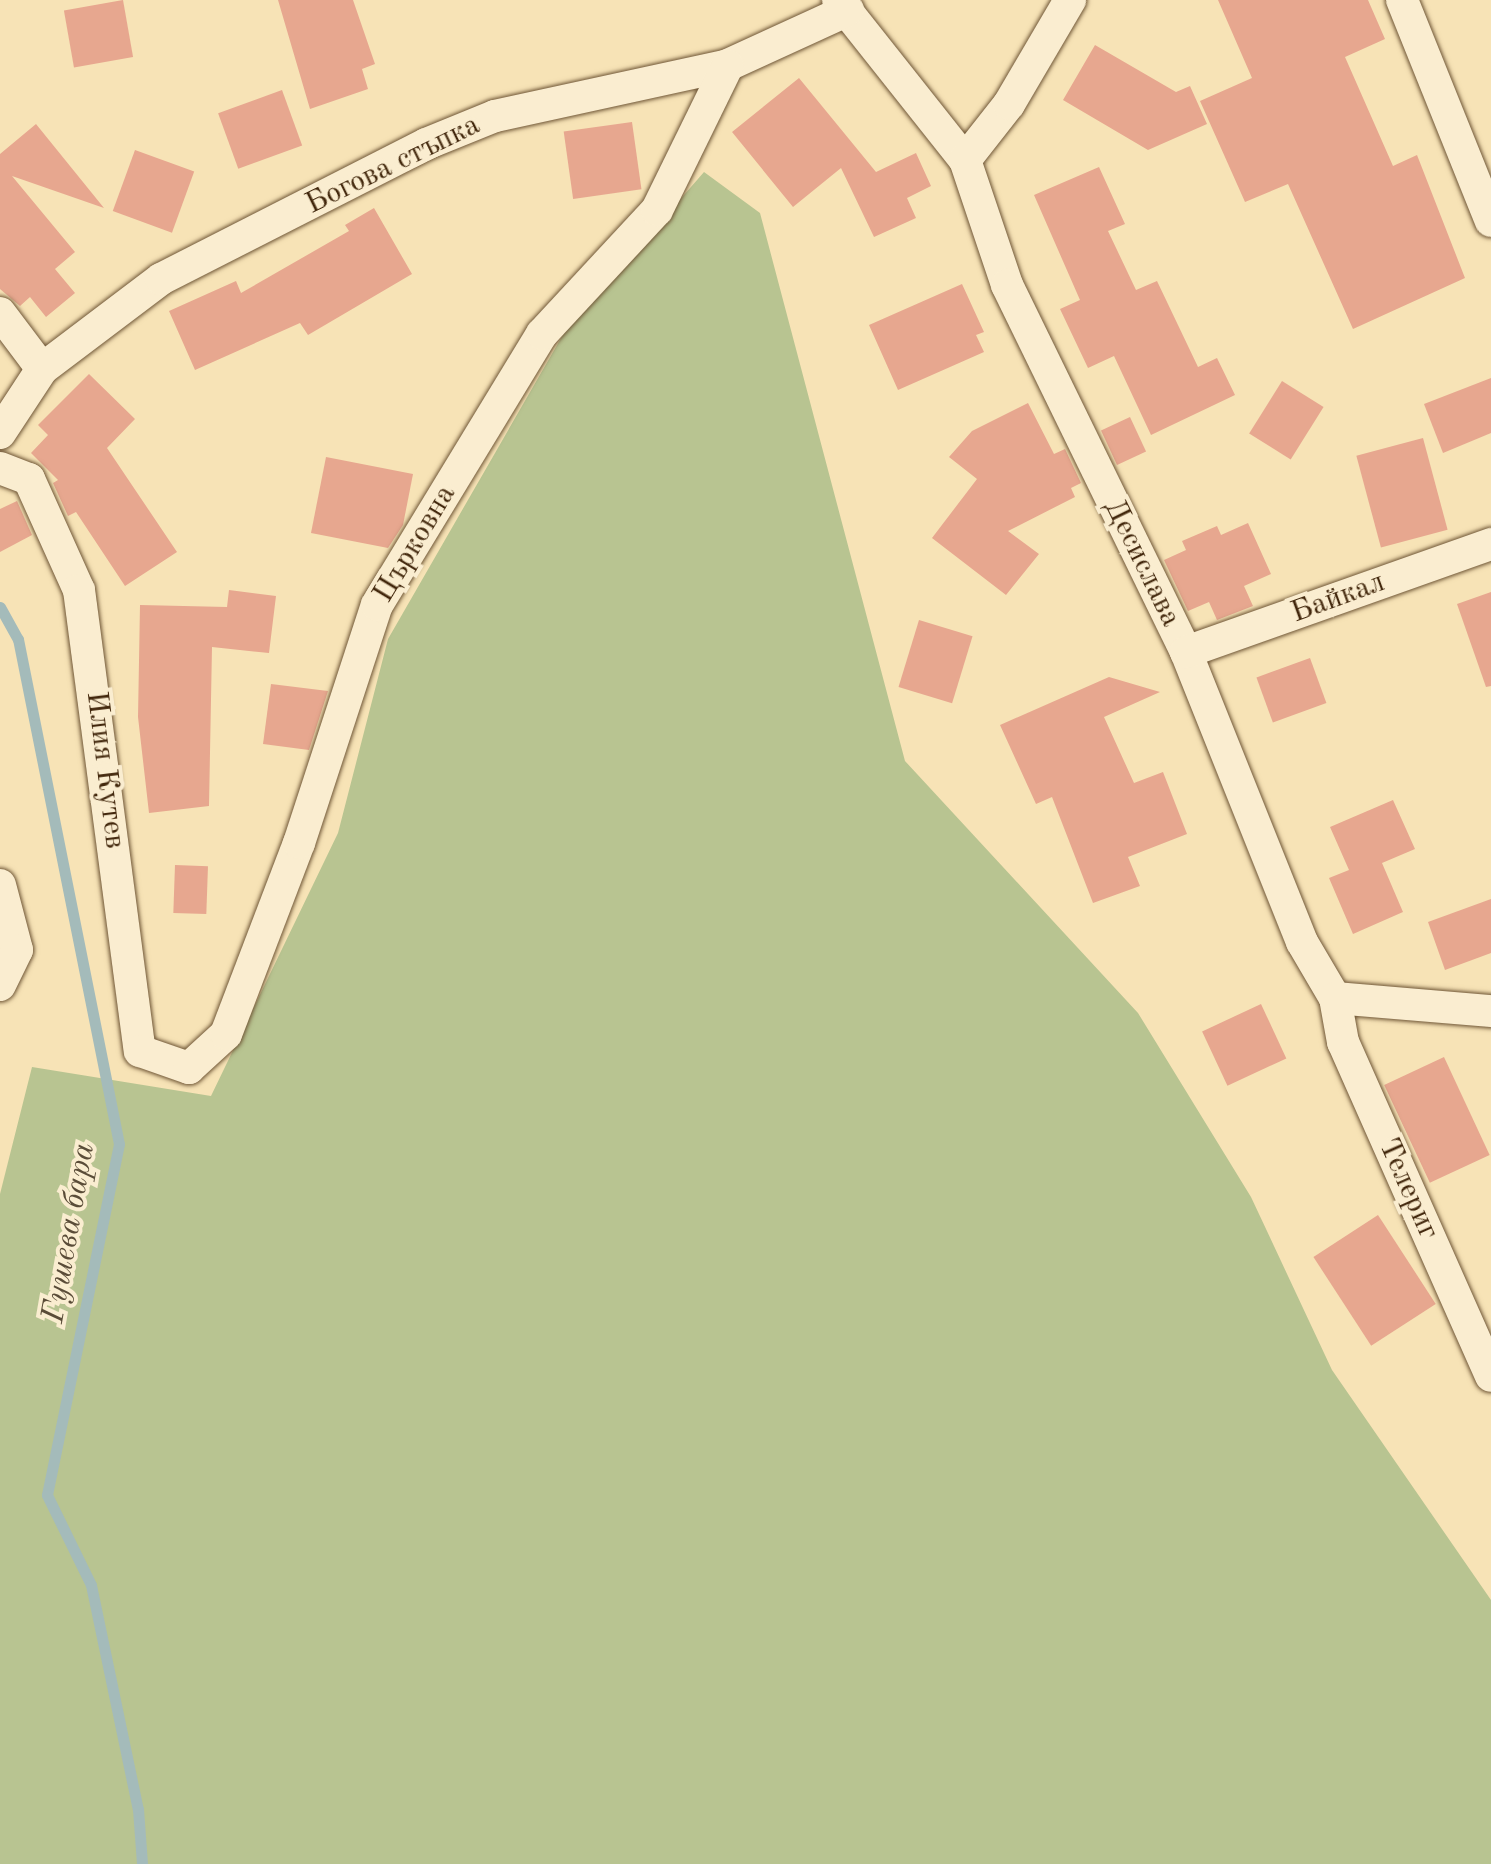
<!DOCTYPE html>
<html>
<head>
<meta charset="utf-8">
<style>
	body { margin:0 }
	#map { position:relative; width:1491px; height:1864px; overflow:hidden; background:#f7e3b6; font-family:"Old Standard TT",serif }
	div>[style] { position:absolute }
	.green>* { inset:0; background:#b8c491 }
	.stream>* { height:11px; margin:-5.5px; padding:0 5.5px; transform-origin:5.5px; border-radius:5.5px; background:#a4bbba }
	.building>* { inset:0; background:#e7a78f; transform-origin:0 0 }
	.roads { filter:drop-shadow(0 0 2px #6f5636) drop-shadow(0 0 2px #6f5636) }
	.minor>* { height:32px; margin:-16px; padding:0 16px; transform-origin:16px; border-radius:16px; background:#faedd0 }
	span { translate:-50% -50%; white-space:nowrap; text-align:center; line-height:1.15; -webkit-text-stroke:8px #faedd0; paint-order:stroke }
	.street-label { font-size:30px; color:#42270c }
	.water-label { font-size:32px; color:#5a4c38; font-style:italic }
</style>
</head>
<body>
<div id="map">
	<div class="green">
		<div style="clip-path:polygon(704px 172px,760px 213px,905px 761px,1138px 1013px,1251px 1197px,1332px 1370px,1491px 1600px,1491px 1864px,0 1864px,0 1194px,32px 1067px,211px 1096px,338px 833px,388px 639px,564px 333px)"></div>
	</div>
	<div class="stream">
		<div style="left:0;top:607px;width:37px;rotate:61deg"></div>
		<div style="left:18px;top:639px;width:515px;rotate:78.69deg"></div>
		<div style="left:119px;top:1144px;width:358px;rotate:101.6deg"></div>
		<div style="left:47px;top:1495px;width:100px;rotate:63.9deg"></div>
		<div style="left:91px;top:1585px;width:229px;rotate:78.2deg"></div>
		<div style="left:138px;top:1809px;width:55px;rotate:85.8deg"></div>
	</div>
	<div class="building">
		<div style="left:123px;top:0;width:58px;height:60px;rotate:80deg"></div>
		<div style="clip-path:polygon(278px 0,353px 0,375px 64px,362px 69px,368px 89px,310px 109px)"></div>
		<div style="clip-path:polygon(1218px 0,1368px 0,1385px 39px,1345px 57px,1393px 166px,1417px 155px,1465px 278px,1353px 329px,1288px 184px,1245px 202px,1200px 101px,1252px 78px)"></div>
		<div style="clip-path:polygon(1095px 45px,1176px 92px,1190px 86px,1207px 124px,1148px 150px,1063px 100px)"></div>
		<div style="clip-path:polygon(799px 78px,876px 172px,916px 153px,931px 186px,907px 198px,916px 218px,874px 237px,841px 168px,793px 207px,732px 132px)"></div>
		<div style="left:282px;top:90px;width:59px;height:68px;rotate:70deg"></div>
		<div style="left:632px;top:122px;width:68px;height:69px;rotate:82deg"></div>
		<div style="clip-path:polygon(36px 124px,104px 208px,12px 176px,75px 252px,55px 269px,75px 293px,46px 317px,30px 297px,20px 306px,0 289px,0 154px)"></div>
		<div style="left:135px;top:150px;width:63px;height:65px;rotate:20deg"></div>
		<div style="clip-path:polygon(1099px 167px,1125px 224px,1108px 231px,1136px 290px,1157px 281px,1198px 367px,1217px 358px,1235px 395px,1151px 435px,1114px 356px,1088px 368px,1060px 309px,1080px 300px,1034px 195px)"></div>
		<div style="clip-path:polygon(374px 208px,412px 274px,308px 335px,300px 323px,195px 370px,169px 311px,236px 281px,241px 293px,349px 231px,345px 225px)"></div>
		<div style="clip-path:polygon(962px 284px,984px 332px,976px 335px,984px 352px,898px 390px,869px 325px)"></div>
		<div style="clip-path:polygon(89px 374px,135px 419px,107px 448px,177px 552px,125px 586px,76px 512px,68px 516px,53px 483px,58px 480px,31px 453px,48px 435px,38px 425px)"></div>
		<div style="clip-path:polygon(1491px 378px,1491px 433px,1443px 453px,1424px 404px)"></div>
		<div style="left:1282px;top:381px;width:49px;height:62px;rotate:32deg"></div>
		<div style="clip-path:polygon(1028px 403px,1054px 454px,1065px 449px,1081px 483px,1071px 488px,1075px 497px,1008px 531px,1039px 554px,1006px 595px,932px 538px,977px 479px,949px 457px,972px 431px)"></div>
		<div style="left:1130px;top:417px;width:38px;height:32px;rotate:65deg"></div>
		<div style="left:1423px;top:438px;width:95px;height:69px;rotate:75deg"></div>
		<div style="clip-path:polygon(326px 457px,413px 474px,403px 525px,388px 548px,311px 533px)"></div>
		<div style="clip-path:polygon(17px 501px,32px 535px,0 552px,0 509px)"></div>
		<div style="clip-path:polygon(1248px 523px,1271px 574px,1244px 586px,1253px 606px,1217px 620px,1209px 602px,1188px 611px,1164px 560px,1186px 550px,1182px 541px,1217px 526px,1221px 535px)"></div>
		<div style="clip-path:polygon(229px 590px,276px 596px,269px 653px,212px 647px,209px 806px,149px 813px,138px 717px,140px 605px,227px 607px)"></div>
		<div style="clip-path:polygon(1491px 592px,1491px 686px,1486px 687px,1457px 604px)"></div>
		<div style="left:919px;top:620px;width:56px;height:70px;rotate:17deg"></div>
		<div style="left:1310px;top:658px;width:48px;height:57px;rotate:70deg"></div>
		<div style="clip-path:polygon(1109px 677px,1160px 692px,1104px 717px,1134px 783px,1163px 772px,1187px 834px,1128px 857px,1140px 886px,1093px 903px,1052px 797px,1036px 804px,1000px 725px)"></div>
		<div style="clip-path:polygon(271px 684px,328px 691px,309px 750px,263px 744px)"></div>
		<div style="clip-path:polygon(1393px 800px,1415px 849px,1382px 863px,1403px 912px,1353px 934px,1329px 878px,1349px 870px,1330px 827px)"></div>
		<div style="left:175px;top:865px;width:33px;height:48px;rotate:2deg"></div>
		<div style="clip-path:polygon(1491px 899px,1491px 953px,1445px 970px,1428px 922px)"></div>
		<div style="left:1261px;top:1004px;width:60px;height:65px;rotate:65deg"></div>
		<div style="left:1444px;top:1057px;width:108px;height:66px;rotate:65deg"></div>
		<div style="left:1378px;top:1215px;width:106px;height:77px;rotate:57deg"></div>
	</div>
	<div class="roads">
		<div class="minor">
			<div style="left:838px;top:0;width:204px;rotate:51.6deg"></div>
			<div style="left:965px;top:160px;width:132px;rotate:71.4deg"></div>
			<div style="left:1007px;top:285px;width:408px;rotate:64deg"></div>
			<div style="left:1186px;top:652px;width:312px;rotate:68.2deg"></div>
			<div style="left:1302px;top:942px;width:65px;rotate:59.5deg"></div>
			<div style="left:1335px;top:998px;width:45px;rotate:79.7deg"></div>
			<div style="left:1343px;top:1042px;width:365px;rotate:66.1deg"></div>
			<div style="left:1402px;top:0;width:238px;rotate:68.1deg"></div>
			<div style="left:965px;top:160px;width:71px;rotate:-51.8deg"></div>
			<div style="left:1009px;top:104px;width:121px;rotate:-59.6deg"></div>
			<div style="left:0;top:313px;width:70px;rotate:53.1deg"></div>
			<div style="left:0;top:433px;width:77px;rotate:-56.7deg"></div>
			<div style="left:42px;top:369px;width:149px;rotate:-37.1deg"></div>
			<div style="left:161px;top:279px;width:297px;rotate:-27deg"></div>
			<div style="left:426px;top:144px;width:74px;rotate:-22.1deg"></div>
			<div style="left:495px;top:116px;width:239px;rotate:-12.3deg"></div>
			<div style="left:728px;top:65px;width:132px;rotate:-24.6deg"></div>
			<div style="left:0;top:468px;width:31px;rotate:21deg"></div>
			<div style="left:29px;top:479px;width:122px;rotate:65.8deg"></div>
			<div style="left:79px;top:590px;width:465px;rotate:82.5deg"></div>
			<div style="left:140px;top:1051px;width:52px;rotate:19.1deg"></div>
			<div style="left:189px;top:1068px;width:50px;rotate:-42.6deg"></div>
			<div style="left:226px;top:1034px;width:204px;rotate:-69.1deg"></div>
			<div style="left:299px;top:843px;width:250px;rotate:-71.9deg"></div>
			<div style="left:377px;top:605px;width:317px;rotate:-58.7deg"></div>
			<div style="left:542px;top:334px;width:169px;rotate:-47.2deg"></div>
			<div style="left:657px;top:210px;width:161px;rotate:-63.9deg"></div>
			<div style="left:1186px;top:652px;width:324px;rotate:-19.5deg"></div>
			<div style="left:0;top:885px;width:67px;rotate:75.3deg"></div>
			<div style="left:17px;top:950px;width:39px;rotate:116deg"></div>
			<div style="left:1335px;top:998px;width:157px;rotate:4.8deg"></div>
		</div>
	</div>
	<div class="street-label">
		<span style="left:393px;top:165px;rotate:-26deg">Богова стъпка</span>
		<span style="left:415px;top:544px;rotate:-59deg">Църковна</span>
		<span style="left:1142px;top:563px;rotate:64deg">Десислава</span>
		<span style="left:1338px;top:598px;rotate:-20deg">Байкал</span>
		<span style="left:105px;top:770px;rotate:83deg">Илия Кутев</span>
		<span style="left:1408px;top:1189px;rotate:66deg">Телериг</span>
	</div>
	<div class="water-label">
		<span style="left:70px;top:1233px;rotate:-80deg">Гушева бара</span>
	</div>
</div>
</body>
</html>
